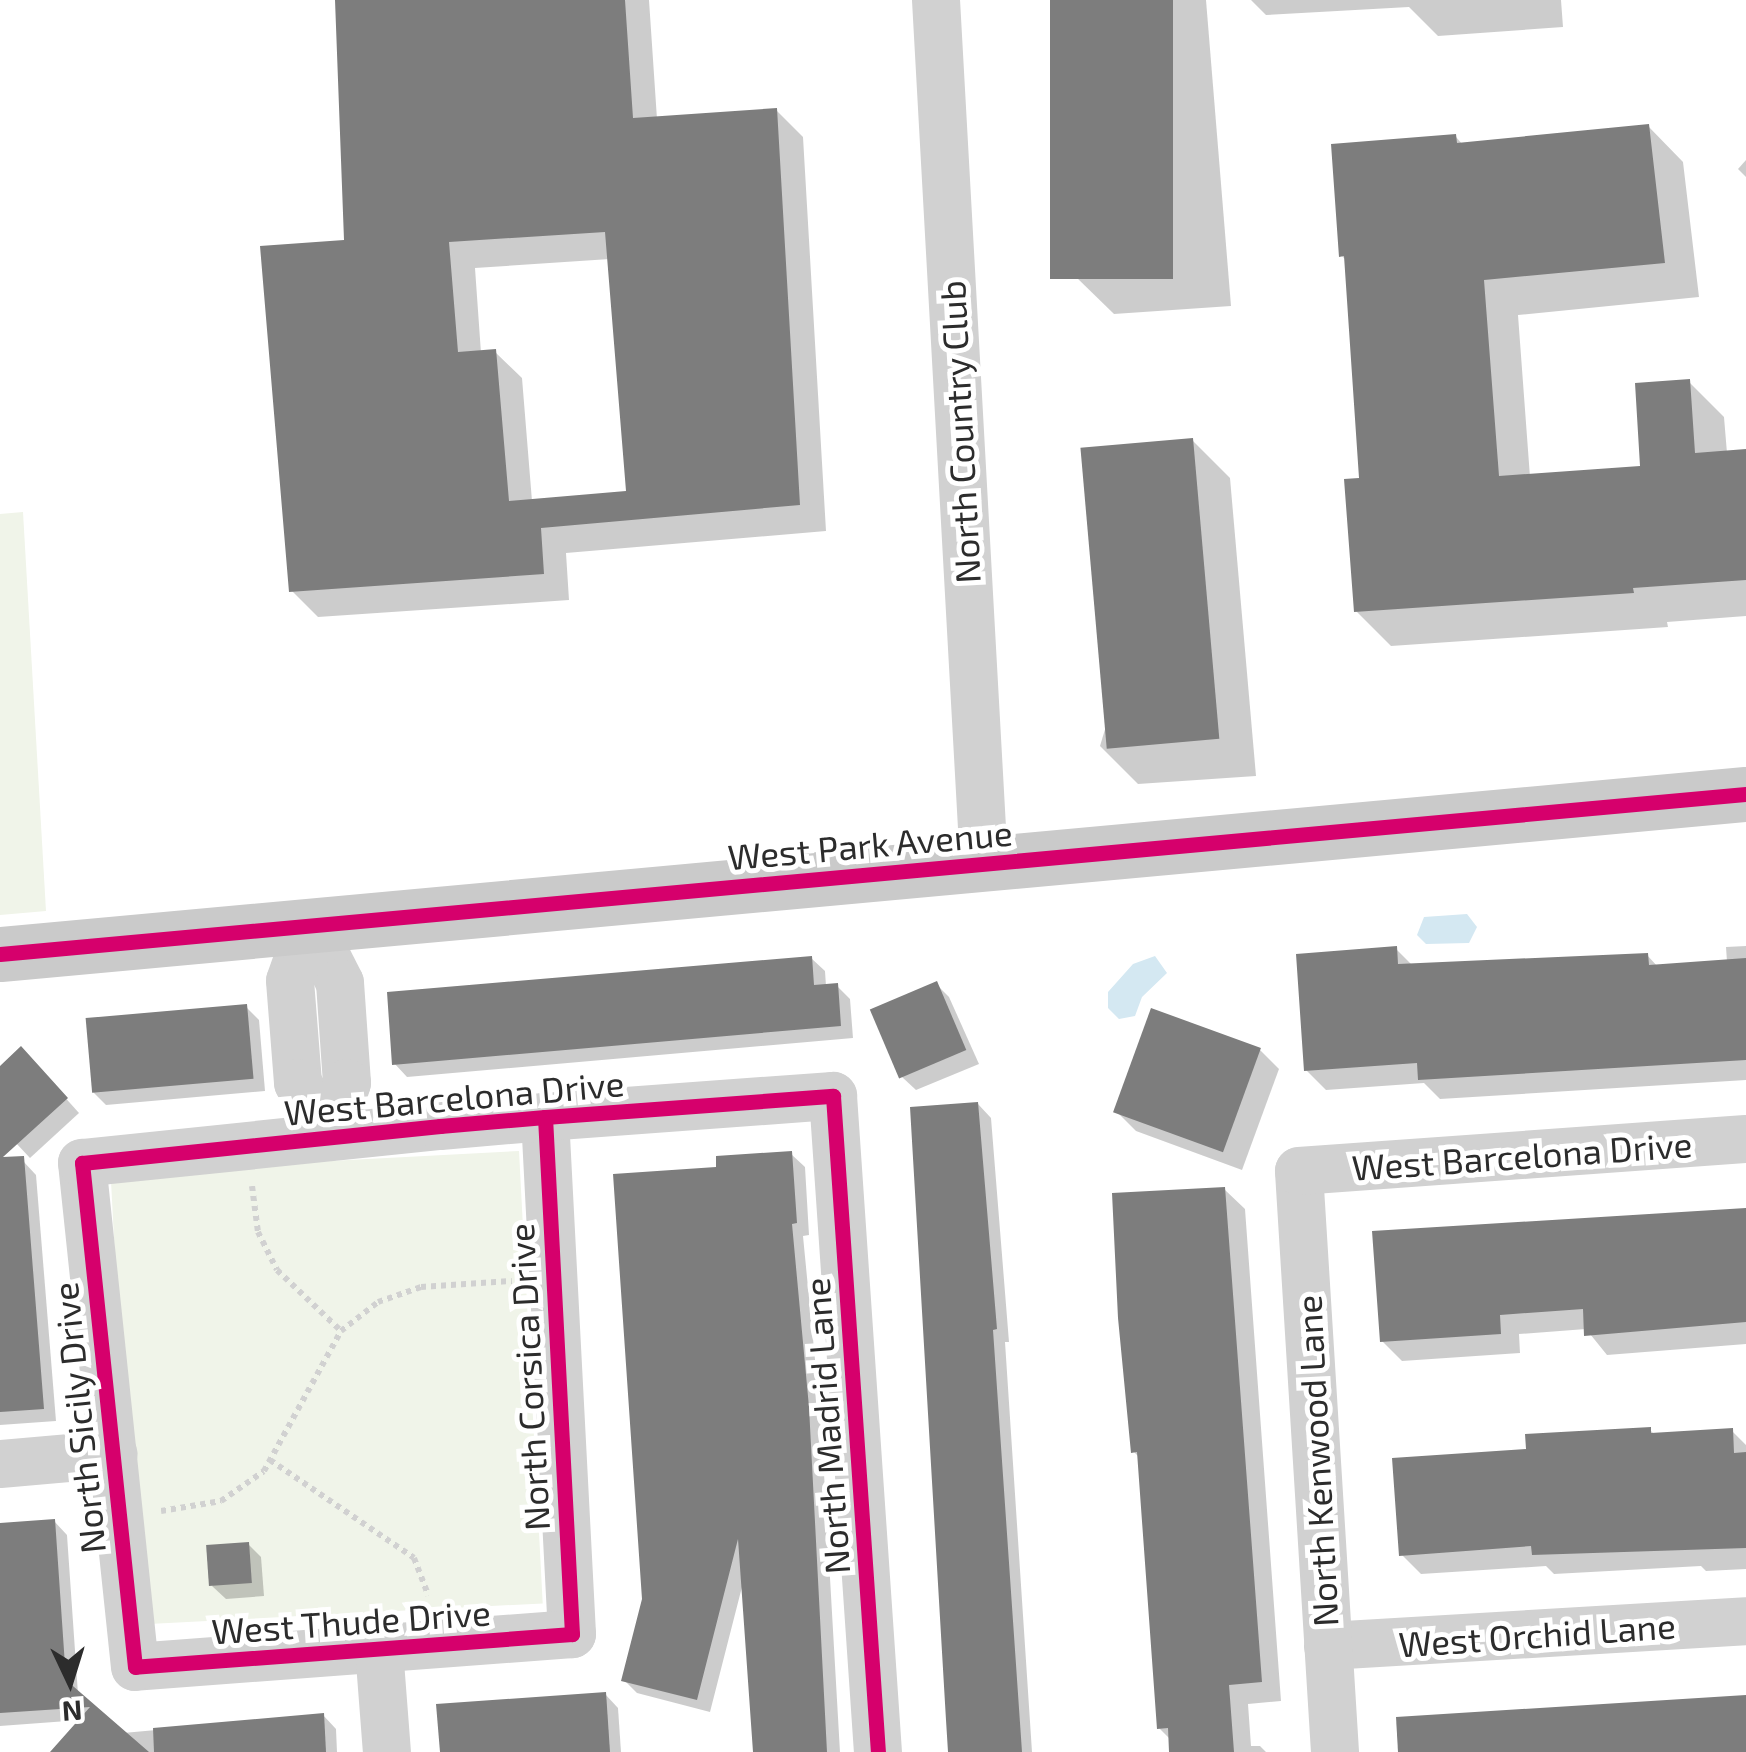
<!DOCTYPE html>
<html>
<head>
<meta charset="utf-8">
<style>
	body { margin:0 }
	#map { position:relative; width:1746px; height:1752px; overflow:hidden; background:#fff; font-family:"Exo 2",sans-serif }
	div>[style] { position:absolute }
	.green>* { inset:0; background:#f0f4e9; transform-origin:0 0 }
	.water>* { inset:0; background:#d4e8f2 }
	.shadow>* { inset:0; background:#0003 }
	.building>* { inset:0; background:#7d7d7d; transform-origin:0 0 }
	.path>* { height:6px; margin-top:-3px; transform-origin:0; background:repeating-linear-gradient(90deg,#d1d1d1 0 5px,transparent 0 10px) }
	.street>* { height:48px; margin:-24px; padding:0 24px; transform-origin:24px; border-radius:24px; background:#d1d1d1 }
	.secondary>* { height:55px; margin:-27.5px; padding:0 27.5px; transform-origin:27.5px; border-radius:27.5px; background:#cacaca }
	.cycleway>* { height:15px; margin:-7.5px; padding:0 7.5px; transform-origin:7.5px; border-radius:7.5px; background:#d6006c }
	span { translate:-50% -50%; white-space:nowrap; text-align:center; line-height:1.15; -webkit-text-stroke:10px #fff; paint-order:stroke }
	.street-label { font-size:35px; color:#2c2c2c }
	.north { position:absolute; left:20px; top:1632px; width:100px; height:100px; -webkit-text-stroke:8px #fff; paint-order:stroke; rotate:176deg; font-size:28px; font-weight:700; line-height:40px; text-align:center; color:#2c2c2c }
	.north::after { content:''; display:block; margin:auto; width:35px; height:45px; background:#2c2c2c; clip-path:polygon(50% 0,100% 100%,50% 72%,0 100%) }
</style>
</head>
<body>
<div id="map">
	<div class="green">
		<div style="clip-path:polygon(23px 512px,46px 911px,0 915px,0 514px)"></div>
		<div style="left:519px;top:1151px;width:453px;height:409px;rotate:87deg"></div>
	</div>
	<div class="water">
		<div style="clip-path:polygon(1467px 914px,1477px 927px,1469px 943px,1426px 944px,1417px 935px,1424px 917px)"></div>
		<div style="clip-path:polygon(1155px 956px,1167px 973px,1142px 997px,1135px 1016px,1119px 1019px,1108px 1008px,1108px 992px,1133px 964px)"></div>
	</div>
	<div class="shadow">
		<div style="clip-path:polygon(evenodd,337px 0,649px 0,657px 119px,776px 110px,803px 137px,826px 531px,566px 553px,569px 600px,318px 617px,292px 591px,346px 242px,337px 0,610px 259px,629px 493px,532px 501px,522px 378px,495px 352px,481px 353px,475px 268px,610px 259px)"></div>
		<div style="clip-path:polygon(1053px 0,1206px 0,1231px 306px,1114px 314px,1076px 277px)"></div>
		<div style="clip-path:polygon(1251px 0,1561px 0,1563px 27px,1438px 36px,1409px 7px,1266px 15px)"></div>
		<div style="clip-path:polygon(1648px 126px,1683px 162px,1699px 297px,1518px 315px,1530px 477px,1643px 469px,1689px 382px,1724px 417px,1727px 453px,1746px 452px,1746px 616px,1667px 622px,1668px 627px,1391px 646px,1356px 611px,1362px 480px,1347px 261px,1341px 255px,1456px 137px,1463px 145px)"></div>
		<div style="clip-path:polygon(1746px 160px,1746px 177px,1738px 169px)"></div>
		<div style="clip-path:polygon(1192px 440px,1230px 478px,1256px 776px,1138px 784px,1100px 746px)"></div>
		<div style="clip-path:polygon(1746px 946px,1746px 1080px,1440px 1099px,1424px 1083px,1326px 1090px,1306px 1070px,1396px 949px,1413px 966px,1647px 955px,1658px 967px,1727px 962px,1726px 947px)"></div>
		<div style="clip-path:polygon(811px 958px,825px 971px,826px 986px,837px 986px,850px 999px,853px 1038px,407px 1077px,394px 1063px)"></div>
		<div style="clip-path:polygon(936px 984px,949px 997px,979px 1064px,916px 1090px,902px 1077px)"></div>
		<div style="clip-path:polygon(246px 1007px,259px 1020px,265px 1091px,106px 1105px,93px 1092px)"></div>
		<div style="clip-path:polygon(1259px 1049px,1279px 1069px,1242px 1170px,1136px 1131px,1116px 1111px)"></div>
		<div style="clip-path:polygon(34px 1063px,79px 1113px,30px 1158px,0 1126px,0 1069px)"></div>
		<div style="clip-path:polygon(978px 1104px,991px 1118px,1009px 1342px,1005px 1342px,1032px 1752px,953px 1752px)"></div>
		<div style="clip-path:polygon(791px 1154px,805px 1167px,809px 1235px,803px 1236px,821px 1421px,840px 1752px,756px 1752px,743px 1583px,710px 1712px,637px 1693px,624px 1680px,644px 1599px,719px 1169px)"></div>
		<div style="clip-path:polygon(23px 1161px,36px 1175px,56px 1421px,0 1425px,0 1163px)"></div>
		<div style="clip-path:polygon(1224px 1189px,1245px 1209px,1281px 1701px,1248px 1704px,1251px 1746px,1260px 1746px,1266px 1752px,1172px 1752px,1171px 1740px,1159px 1728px,1139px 1457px,1134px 1452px)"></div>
		<div style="clip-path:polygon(1746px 1210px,1746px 1344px,1607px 1355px,1586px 1329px,1519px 1334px,1520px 1353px,1402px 1361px,1382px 1341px)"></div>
		<div style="clip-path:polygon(1650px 1430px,1655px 1435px,1732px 1431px,1746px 1445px,1746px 1569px,1706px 1571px,1701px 1566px,1554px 1574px,1546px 1566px,1421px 1574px,1401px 1554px,1529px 1451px)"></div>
		<div style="clip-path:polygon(54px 1521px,67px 1535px,78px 1694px,123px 1733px,323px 1715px,336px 1729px,337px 1752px,53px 1752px,81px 1720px,0 1726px,0 1527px)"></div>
		<div style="clip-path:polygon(248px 1544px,261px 1557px,264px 1596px,226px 1599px,212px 1586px)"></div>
		<div style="clip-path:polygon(605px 1694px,618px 1708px,621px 1752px,442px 1752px)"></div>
	</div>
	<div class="building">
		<div style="clip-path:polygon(evenodd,335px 0,625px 0,633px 118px,777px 108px,800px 505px,541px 528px,544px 574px,289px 592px,260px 246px,344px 240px,335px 0,605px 232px,626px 491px,509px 501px,496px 349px,458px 352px,449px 242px,605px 232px)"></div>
		<div style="left:1050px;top:0;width:123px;height:279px"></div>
		<div style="clip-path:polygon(1649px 124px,1665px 263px,1484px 280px,1499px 476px,1640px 466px,1635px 383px,1690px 379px,1695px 453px,1746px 449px,1746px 580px,1633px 588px,1634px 593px,1354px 612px,1344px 479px,1359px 478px,1344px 256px,1339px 257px,1331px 144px,1456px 134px,1457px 143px)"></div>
		<div style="left:1193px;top:438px;width:302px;height:113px;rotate:85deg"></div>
		<div style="clip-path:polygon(1397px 946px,1398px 964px,1648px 953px,1649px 965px,1746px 958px,1746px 1060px,1418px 1080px,1417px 1063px,1304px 1071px,1296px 954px)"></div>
		<div style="clip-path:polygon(812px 956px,814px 985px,838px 983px,841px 1026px,392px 1065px,387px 992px)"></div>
		<div style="left:937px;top:981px;width:75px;height:73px;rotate:67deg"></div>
		<div style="left:247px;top:1004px;width:75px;height:162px;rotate:85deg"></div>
		<div style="left:1151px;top:1008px;width:117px;height:111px;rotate:20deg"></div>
		<div style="clip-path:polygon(21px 1046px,68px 1098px,3px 1157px,24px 1156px,44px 1409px,0 1412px,0 1066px)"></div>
		<div style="clip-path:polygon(978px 1102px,997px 1329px,993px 1330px,1022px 1752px,948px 1752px,946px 1720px,910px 1107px)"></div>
		<div style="clip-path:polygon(792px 1151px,797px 1223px,792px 1224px,809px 1407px,827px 1752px,753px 1752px,738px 1539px,697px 1700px,621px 1681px,642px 1599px,613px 1174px,716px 1167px,716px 1156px)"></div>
		<div style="clip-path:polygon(1225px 1187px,1262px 1682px,1229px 1685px,1234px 1752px,1169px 1752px,1168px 1728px,1157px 1729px,1137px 1452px,1131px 1453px,1118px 1318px,1112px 1193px)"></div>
		<div style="clip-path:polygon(1746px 1208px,1746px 1322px,1584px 1336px,1583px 1309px,1500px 1315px,1501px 1334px,1380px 1342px,1372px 1231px)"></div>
		<div style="clip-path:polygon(1651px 1427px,1651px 1433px,1733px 1428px,1734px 1453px,1746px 1452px,1746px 1548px,1532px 1555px,1531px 1546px,1399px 1556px,1392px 1458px,1526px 1449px,1525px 1434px)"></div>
		<div style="clip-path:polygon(55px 1519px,66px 1680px,149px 1752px,50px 1752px,90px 1707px,0 1713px,0 1523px)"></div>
		<div style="left:249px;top:1542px;width:41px;height:43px;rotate:86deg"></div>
		<div style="clip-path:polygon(606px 1692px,610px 1752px,440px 1752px,436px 1704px)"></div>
		<div style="clip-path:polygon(1746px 1695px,1746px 1752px,1398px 1752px,1396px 1717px)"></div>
		<div style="clip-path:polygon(324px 1713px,326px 1752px,154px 1752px,153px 1728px)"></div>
	</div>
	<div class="path">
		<div style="left:252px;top:1186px;width:46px;rotate:82.6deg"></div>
		<div style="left:258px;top:1232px;width:42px;rotate:63.4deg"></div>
		<div style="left:277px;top:1270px;width:88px;rotate:43.6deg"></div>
		<div style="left:270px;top:1460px;width:174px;rotate:34.2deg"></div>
		<div style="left:414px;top:1558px;width:40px;rotate:69deg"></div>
		<div style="left:161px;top:1511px;width:61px;rotate:-9.5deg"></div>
		<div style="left:221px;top:1501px;width:52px;rotate:-34.9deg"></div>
		<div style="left:264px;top:1471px;width:160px;rotate:-61.2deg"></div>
		<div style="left:341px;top:1331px;width:47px;rotate:-38.1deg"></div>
		<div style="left:378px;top:1302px;width:46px;rotate:-19.2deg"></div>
		<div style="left:421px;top:1287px;width:91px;rotate:-3.8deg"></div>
	</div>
	<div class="street">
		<div style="left:936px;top:0;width:865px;rotate:86.82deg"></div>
		<div style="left:310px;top:924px;width:60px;rotate:109.3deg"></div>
		<div style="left:290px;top:981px;width:102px;rotate:85.5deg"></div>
		<div style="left:298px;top:1083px;width:62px;rotate:60.1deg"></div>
		<div style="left:310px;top:924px;width:66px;rotate:63deg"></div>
		<div style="left:340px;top:983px;width:100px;rotate:86deg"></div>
		<div style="left:347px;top:1083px;width:57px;rotate:108.4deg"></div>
		<div style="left:545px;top:1117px;width:518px;rotate:87.01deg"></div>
		<div style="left:572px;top:1634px;width:438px;rotate:175.7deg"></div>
		<div style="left:135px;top:1667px;width:507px;rotate:-96deg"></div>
		<div style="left:82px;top:1163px;width:360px;rotate:-5.9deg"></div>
		<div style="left:440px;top:1126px;width:105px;rotate:-4.9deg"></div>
		<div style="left:545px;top:1117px;width:289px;rotate:-4.2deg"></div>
		<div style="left:833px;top:1096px;width:658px;rotate:86.08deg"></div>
		<div style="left:0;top:1464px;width:114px;rotate:-5deg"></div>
		<div style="left:1328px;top:1646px;width:419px;rotate:-3.4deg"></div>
		<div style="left:379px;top:1649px;width:103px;rotate:85.6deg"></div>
		<div style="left:1335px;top:1752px;width:582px;rotate:-93.55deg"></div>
		<div style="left:1299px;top:1171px;width:448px;rotate:-4.1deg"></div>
	</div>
	<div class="secondary">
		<div style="left:0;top:954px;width:1753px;rotate:-5.24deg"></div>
	</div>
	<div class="cycleway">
		<div style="left:0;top:954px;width:1753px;rotate:-5.24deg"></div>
		<div style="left:545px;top:1117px;width:518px;rotate:87.01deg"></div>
		<div style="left:572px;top:1634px;width:438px;rotate:175.7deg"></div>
		<div style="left:135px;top:1667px;width:507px;rotate:-96deg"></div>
		<div style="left:82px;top:1163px;width:360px;rotate:-5.9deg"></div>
		<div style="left:440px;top:1126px;width:105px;rotate:-4.9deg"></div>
		<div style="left:545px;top:1117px;width:289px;rotate:-4.2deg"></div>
		<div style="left:833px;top:1096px;width:658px;rotate:86.08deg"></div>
	</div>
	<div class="street-label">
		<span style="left:959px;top:432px;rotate:-93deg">North Country Club</span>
		<span style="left:870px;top:844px;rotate:-5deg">West Park Avenue</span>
		<span style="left:454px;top:1097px;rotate:-5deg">West Barcelona Drive</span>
		<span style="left:1522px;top:1155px;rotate:-4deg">West Barcelona Drive</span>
		<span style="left:528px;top:1377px;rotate:-93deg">North Corsica Drive</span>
		<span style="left:78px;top:1418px;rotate:-96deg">North Sicily Drive</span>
		<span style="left:826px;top:1426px;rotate:-94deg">North Madrid Lane</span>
		<span style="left:1316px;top:1461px;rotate:-93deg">North Kenwood Lane</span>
		<span style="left:351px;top:1621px;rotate:-4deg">West Thude Drive</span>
		<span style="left:1537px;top:1634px;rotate:-4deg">West Orchid Lane</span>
	</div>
	<div class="north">N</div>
</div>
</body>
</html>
